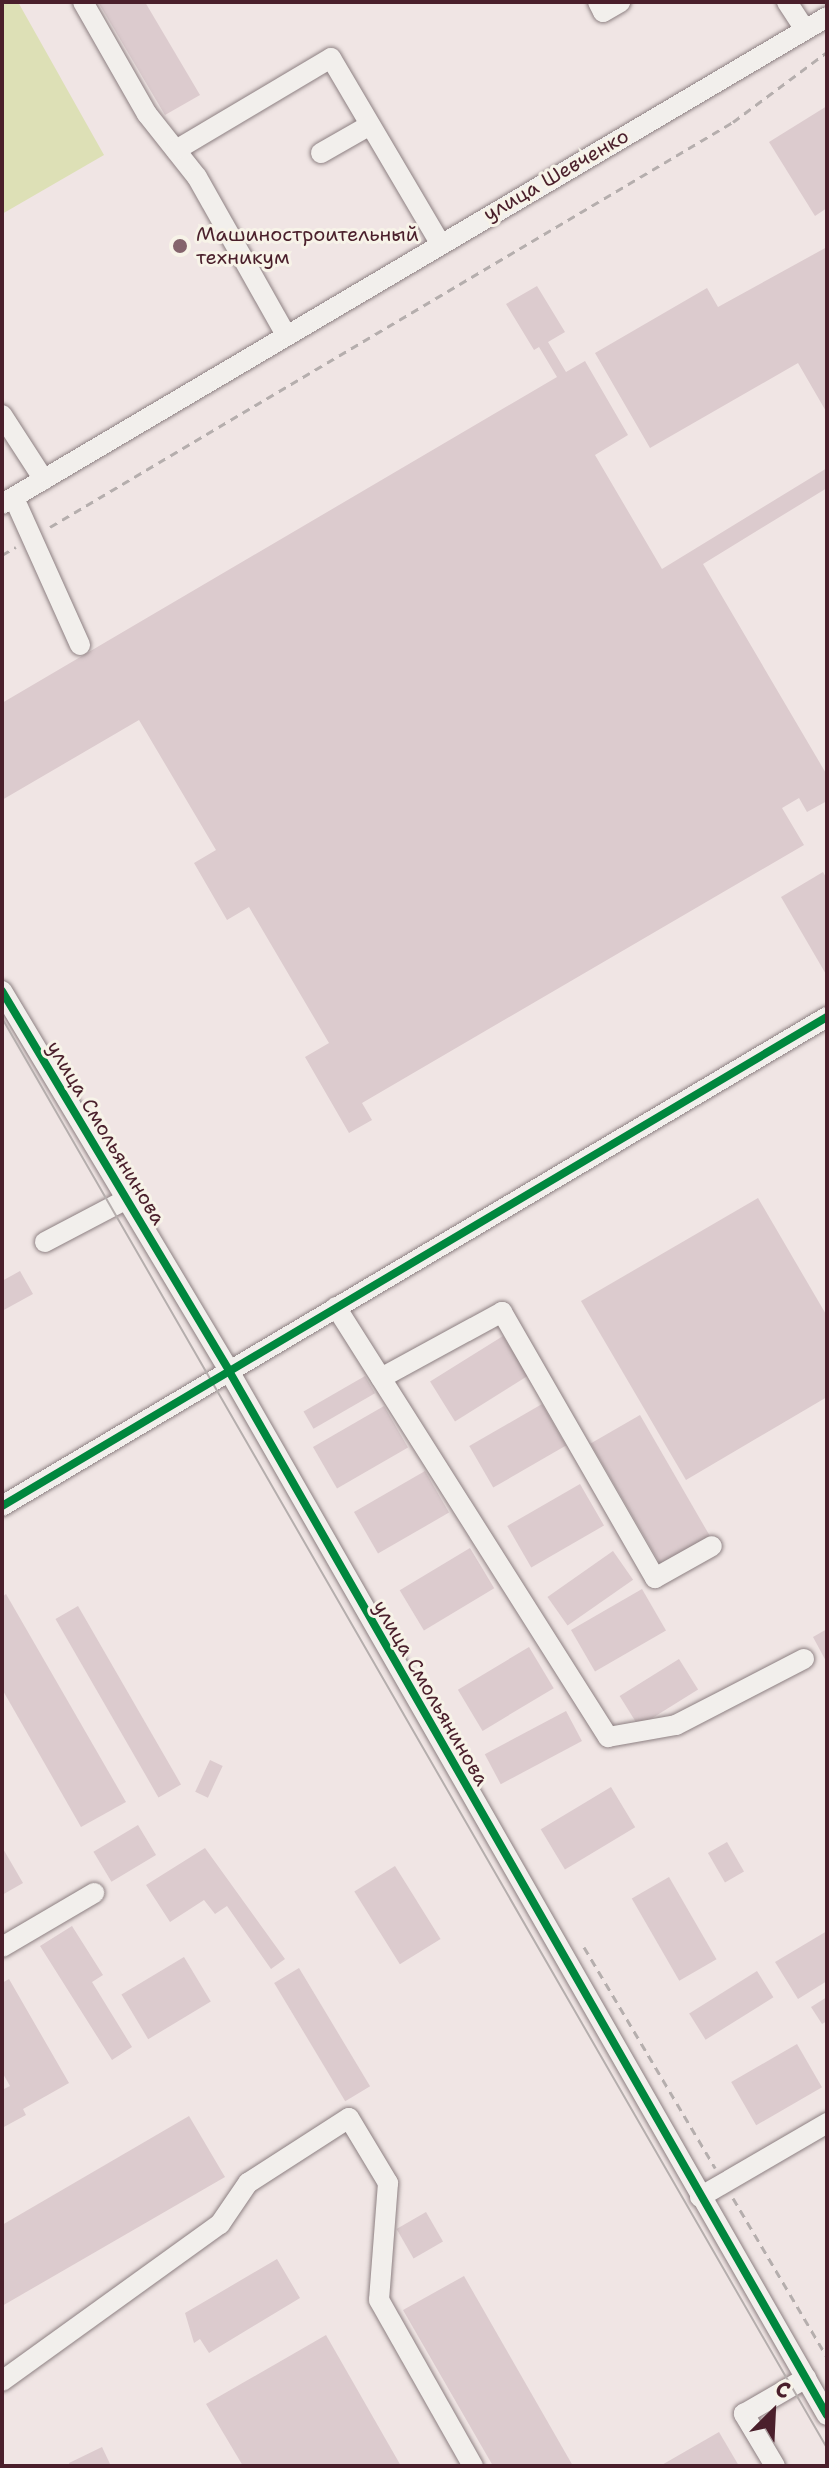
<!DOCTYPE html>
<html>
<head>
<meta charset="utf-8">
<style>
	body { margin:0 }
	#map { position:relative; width:829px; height:2468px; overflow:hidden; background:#f0e5e4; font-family:"Shantell Sans",sans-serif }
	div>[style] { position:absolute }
	.green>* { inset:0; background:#dde0b6 }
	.building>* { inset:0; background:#dccbce; transform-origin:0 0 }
	.path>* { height:3px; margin-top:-1.5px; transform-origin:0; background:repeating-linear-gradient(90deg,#b5aead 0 8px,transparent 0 14px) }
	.roads { filter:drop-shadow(0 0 2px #8d8082) drop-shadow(0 0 2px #8d8082) }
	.minor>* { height:20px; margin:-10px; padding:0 10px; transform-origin:10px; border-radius:10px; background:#f2efec }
	.tram>* { height:2px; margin:-1px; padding:0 1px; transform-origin:1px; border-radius:1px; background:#b5aead }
	.cycleway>* { height:8px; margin:-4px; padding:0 4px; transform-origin:4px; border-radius:4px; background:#00873e }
	.dots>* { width:22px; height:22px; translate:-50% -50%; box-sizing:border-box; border:4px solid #f7f3e8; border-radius:50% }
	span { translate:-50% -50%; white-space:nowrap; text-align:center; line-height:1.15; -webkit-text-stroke:6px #f7f3e8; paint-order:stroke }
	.street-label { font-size:20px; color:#4a1f2b }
	.poi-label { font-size:20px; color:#4a1f2b }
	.left { translate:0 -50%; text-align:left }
	.frame { position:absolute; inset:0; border:4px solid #4a1f2b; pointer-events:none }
	.north { position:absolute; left:733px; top:2372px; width:80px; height:80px; -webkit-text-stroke:6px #f7f3e8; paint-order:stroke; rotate:24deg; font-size:22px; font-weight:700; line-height:32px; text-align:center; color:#4a1f2b }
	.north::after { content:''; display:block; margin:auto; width:28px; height:36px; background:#4a1f2b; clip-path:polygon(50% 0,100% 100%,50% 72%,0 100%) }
</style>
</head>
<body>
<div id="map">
	<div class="green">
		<div style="clip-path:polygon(2px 2px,18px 2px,104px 155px,2px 214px)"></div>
	</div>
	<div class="building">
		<div style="clip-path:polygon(98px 2px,145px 2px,200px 95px,165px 115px)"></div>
		<div style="clip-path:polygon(827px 106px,827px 208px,815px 216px,769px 142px)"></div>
		<div style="clip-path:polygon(827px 247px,827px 413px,798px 363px,650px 448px,595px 353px,707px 288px,718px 307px)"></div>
		<div style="clip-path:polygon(537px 286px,565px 332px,548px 342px,566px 372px,585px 361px,628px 435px,595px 455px,662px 569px,827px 468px,827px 488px,703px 564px,827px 775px,827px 801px,807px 812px,799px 798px,782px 808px,804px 845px,362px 1103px,372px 1120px,349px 1133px,305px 1057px,329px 1043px,249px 907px,227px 920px,194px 863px,216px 850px,139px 720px,2px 800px,2px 703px,557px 377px,539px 347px,534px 350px,506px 304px)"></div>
		<div style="clip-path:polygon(823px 872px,827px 879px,827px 976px,781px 897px)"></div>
		<div style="clip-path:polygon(758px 1198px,827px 1316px,827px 1397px,686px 1480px,581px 1301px)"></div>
		<div style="clip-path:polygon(20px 1271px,33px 1294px,2px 1311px,2px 1281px)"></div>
		<div style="left:503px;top:1336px;width:47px;height:86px;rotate:58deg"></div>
		<div style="left:365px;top:1376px;width:20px;height:71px;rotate:60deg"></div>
		<div style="left:542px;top:1404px;width:48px;height:84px;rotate:60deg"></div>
		<div style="left:384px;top:1406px;width:48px;height:82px;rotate:60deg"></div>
		<div style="left:640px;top:1415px;width:143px;height:57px;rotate:60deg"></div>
		<div style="left:425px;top:1471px;width:48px;height:82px;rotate:60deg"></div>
		<div style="left:580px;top:1484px;width:48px;height:84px;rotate:60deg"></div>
		<div style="left:470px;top:1548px;width:47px;height:82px;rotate:59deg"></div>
		<div style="left:613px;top:1551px;width:35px;height:80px;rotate:55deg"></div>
		<div style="left:642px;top:1589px;width:48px;height:82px;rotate:60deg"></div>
		<div style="clip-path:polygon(6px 1594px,126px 1802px,81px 1827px,2px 1689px,2px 1597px)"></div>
		<div style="left:78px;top:1606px;width:206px;height:26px;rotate:60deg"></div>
		<div style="clip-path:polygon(827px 1629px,827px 1663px,813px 1637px)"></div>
		<div style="left:529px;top:1647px;width:48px;height:83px;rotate:59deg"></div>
		<div style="left:679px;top:1659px;width:36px;height:70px;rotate:58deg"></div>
		<div style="left:566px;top:1711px;width:34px;height:92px;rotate:62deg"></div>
		<div style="left:210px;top:1760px;width:14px;height:35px;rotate:25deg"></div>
		<div style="left:611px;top:1787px;width:47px;height:82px;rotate:59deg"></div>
		<div style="left:138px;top:1825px;width:35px;height:52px;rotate:59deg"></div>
		<div style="left:727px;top:1842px;width:34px;height:22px;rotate:60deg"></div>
		<div style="clip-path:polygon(2px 1847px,23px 1883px,2px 1895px)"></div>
		<div style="clip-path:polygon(205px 1848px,285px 1959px,271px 1969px,227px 1906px,215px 1914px,204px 1900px,170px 1922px,146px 1885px)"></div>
		<div style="left:395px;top:1866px;width:86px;height:48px;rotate:58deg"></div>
		<div style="left:669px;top:1877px;width:95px;height:43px;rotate:60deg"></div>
		<div style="clip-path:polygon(72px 1926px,103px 1975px,92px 1982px,132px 2047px,112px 2060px,40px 1946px)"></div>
		<div style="clip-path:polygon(827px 1931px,827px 1981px,798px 1999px,775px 1962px)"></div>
		<div style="left:184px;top:1957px;width:52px;height:73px;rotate:59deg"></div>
		<div style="left:299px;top:1968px;width:138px;height:29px;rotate:59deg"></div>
		<div style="left:757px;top:1971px;width:31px;height:80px;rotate:58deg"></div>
		<div style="clip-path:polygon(9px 1979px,69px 2083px,23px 2109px,26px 2115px,2px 2128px,2px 2090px,10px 2086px,2px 2072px,2px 1983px)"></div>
		<div style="clip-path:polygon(827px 1997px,827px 2021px,822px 2024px,811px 2007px)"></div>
		<div style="left:797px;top:2044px;width:50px;height:76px;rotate:60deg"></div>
		<div style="clip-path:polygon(189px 2116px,225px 2177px,2px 2306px,2px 2225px)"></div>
		<div style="left:426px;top:2212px;width:34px;height:34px;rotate:60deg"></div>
		<div style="clip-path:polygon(277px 2259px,300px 2298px,209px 2353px,200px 2339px,194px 2343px,185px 2313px)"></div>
		<div style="clip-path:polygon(464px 2276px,573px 2466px,493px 2466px,403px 2310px)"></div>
		<div style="clip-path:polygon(326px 2335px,401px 2466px,243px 2466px,206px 2404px)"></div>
		<div style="clip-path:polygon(719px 2432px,739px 2466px,660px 2466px)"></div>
		<div style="clip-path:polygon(102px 2447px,111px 2466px,70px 2466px,69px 2463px)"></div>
	</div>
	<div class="path">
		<div style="left:50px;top:527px;width:794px;rotate:-30.67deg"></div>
		<div style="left:733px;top:122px;width:117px;rotate:-36.7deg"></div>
		<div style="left:2px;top:555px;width:16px;rotate:-30deg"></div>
		<div style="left:584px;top:1947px;width:257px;rotate:59.3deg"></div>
		<div style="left:733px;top:2198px;width:185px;rotate:59.4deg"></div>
	</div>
	<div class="roads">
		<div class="minor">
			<div style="left:83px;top:2px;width:129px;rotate:60.3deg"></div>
			<div style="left:147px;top:114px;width:80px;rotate:51.6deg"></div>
			<div style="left:197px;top:177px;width:179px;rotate:60.6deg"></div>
			<div style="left:598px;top:2px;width:11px;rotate:63deg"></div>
			<div style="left:603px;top:12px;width:20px;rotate:-30deg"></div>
			<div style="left:787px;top:2px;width:33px;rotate:57deg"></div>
			<div style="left:176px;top:150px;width:180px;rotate:-30.7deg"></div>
			<div style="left:331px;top:58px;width:215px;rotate:59.5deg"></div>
			<div style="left:321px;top:153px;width:56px;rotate:-29.7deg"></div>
			<div style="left:2px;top:415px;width:77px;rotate:57.1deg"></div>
			<div style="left:14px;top:498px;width:161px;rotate:65.8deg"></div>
			<div style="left:2px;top:504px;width:958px;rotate:-30.55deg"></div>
			<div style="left:2px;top:991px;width:443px;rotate:59.1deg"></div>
			<div style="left:229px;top:1371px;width:1203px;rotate:60.2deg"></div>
			<div style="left:45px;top:1242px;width:93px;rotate:-27.7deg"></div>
			<div style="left:336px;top:1307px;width:509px;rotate:57.68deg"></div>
			<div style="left:608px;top:1737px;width:69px;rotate:-10deg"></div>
			<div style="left:676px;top:1725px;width:144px;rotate:-27.3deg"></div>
			<div style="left:381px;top:1378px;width:138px;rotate:-28.6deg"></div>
			<div style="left:502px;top:1312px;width:307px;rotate:60.1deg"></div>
			<div style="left:655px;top:1578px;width:65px;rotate:-29.3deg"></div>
			<div style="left:2px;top:1506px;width:959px;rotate:-30.66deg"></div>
			<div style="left:2px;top:1947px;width:107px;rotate:-30.4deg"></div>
			<div style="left:700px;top:2197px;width:147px;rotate:-30.2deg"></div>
			<div style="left:2px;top:2381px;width:269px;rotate:-35.8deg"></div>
			<div style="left:220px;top:2224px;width:50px;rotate:-55.7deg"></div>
			<div style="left:248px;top:2183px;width:120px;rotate:-32.8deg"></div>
			<div style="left:349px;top:2118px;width:76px;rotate:59deg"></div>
			<div style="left:388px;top:2183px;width:117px;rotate:94.4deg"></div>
			<div style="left:379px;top:2300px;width:191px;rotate:60.5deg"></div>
			<div style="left:775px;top:2466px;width:61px;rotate:-120.8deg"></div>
			<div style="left:744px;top:2414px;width:72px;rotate:-30.1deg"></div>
		</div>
	</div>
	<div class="tram">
		<div style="left:2px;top:1018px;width:1651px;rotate:60.02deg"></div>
	</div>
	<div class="cycleway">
		<div style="left:2px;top:991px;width:443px;rotate:59.1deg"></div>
		<div style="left:229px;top:1371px;width:1203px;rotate:60.2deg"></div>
		<div style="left:2px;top:1506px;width:959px;rotate:-30.66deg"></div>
	</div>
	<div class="dots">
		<div style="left:180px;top:246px;background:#84646c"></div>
	</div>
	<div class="street-label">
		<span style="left:556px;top:175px;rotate:-30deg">улица Шевченко</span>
		<span style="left:106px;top:1133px;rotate:59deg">улица Смольянинова</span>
		<span style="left:431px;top:1693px;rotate:60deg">улица Смольянинова</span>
	</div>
	<div class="poi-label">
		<span class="left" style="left:196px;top:246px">Машиностроительный<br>техникум</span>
	</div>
	<div class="frame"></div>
	<div class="north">С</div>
</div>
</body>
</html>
